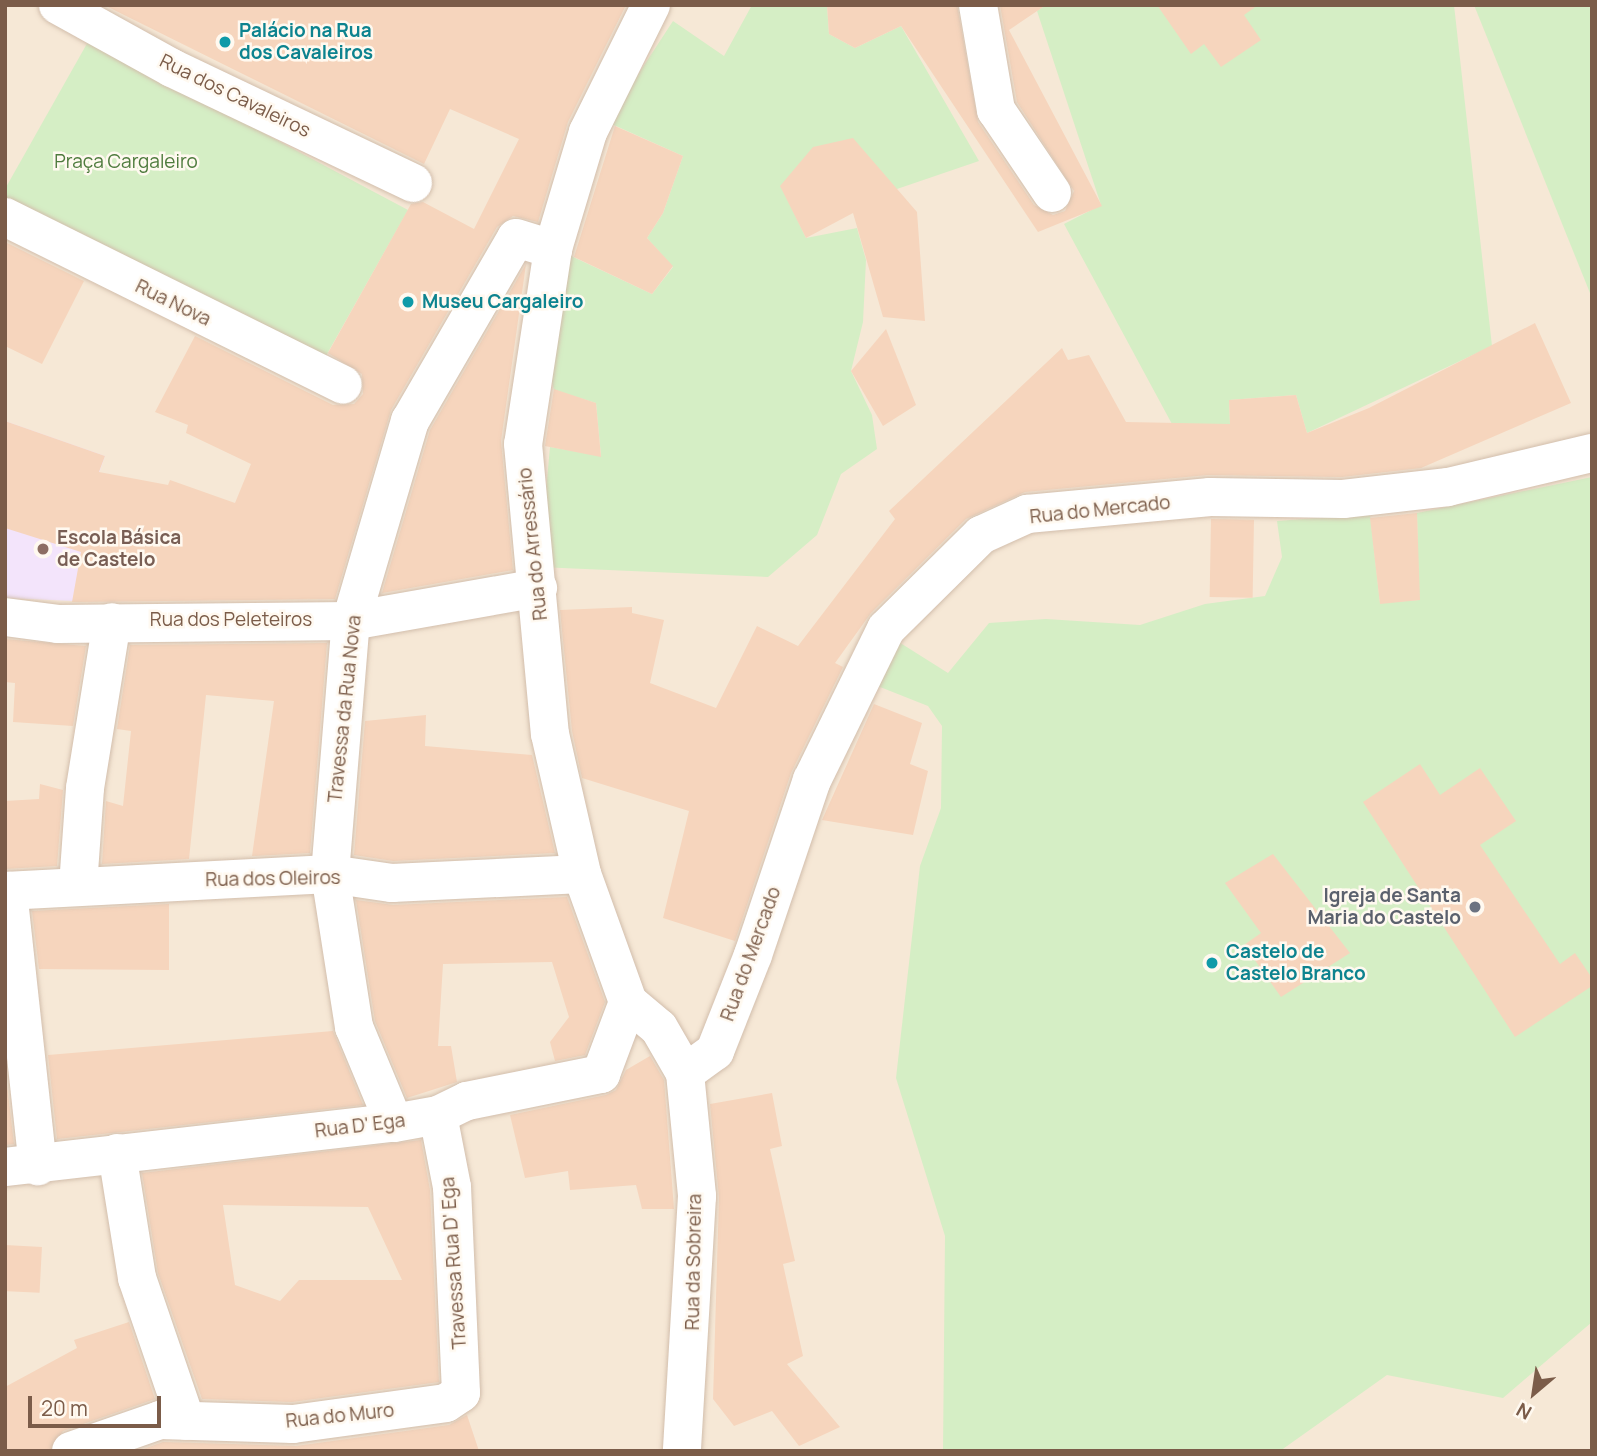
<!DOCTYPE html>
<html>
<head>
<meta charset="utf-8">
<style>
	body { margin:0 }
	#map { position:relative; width:1597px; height:1456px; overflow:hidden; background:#fef6e8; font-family:Manrope,sans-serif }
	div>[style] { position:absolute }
	.residential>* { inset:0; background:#f6e8d6; transform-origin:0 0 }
	.education>* { inset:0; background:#f3e4fb }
	.green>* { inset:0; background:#d5eec5 }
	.building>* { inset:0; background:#f6d5bd; transform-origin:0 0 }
	.roads { filter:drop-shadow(0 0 2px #d2beac) drop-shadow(0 0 2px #d2beac) }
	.minor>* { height:38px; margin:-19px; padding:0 19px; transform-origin:19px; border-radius:19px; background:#fff }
	.dots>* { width:19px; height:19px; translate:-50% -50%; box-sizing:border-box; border:4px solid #fff9f0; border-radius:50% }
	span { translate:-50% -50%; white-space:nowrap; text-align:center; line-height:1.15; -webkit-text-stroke:5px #fff9f0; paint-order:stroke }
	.culture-label { font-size:19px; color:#0d838f; font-weight:700 }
	.left { translate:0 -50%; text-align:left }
	.street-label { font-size:19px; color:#7b5c49 }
	.park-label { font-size:19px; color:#4e7b3d }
	.education-label { font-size:19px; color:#785e54; font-weight:700 }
	.worship-label { font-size:19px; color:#5b616d; font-weight:700 }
	.right { translate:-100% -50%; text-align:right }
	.frame { position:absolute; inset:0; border:7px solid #7b5c49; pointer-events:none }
	.north { position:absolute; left:1499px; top:1358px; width:70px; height:70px; -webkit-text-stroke:5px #fff9f0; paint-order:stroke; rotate:209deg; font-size:19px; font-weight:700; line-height:28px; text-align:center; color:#7b5c49 }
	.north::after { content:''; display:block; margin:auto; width:24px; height:32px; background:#7b5c49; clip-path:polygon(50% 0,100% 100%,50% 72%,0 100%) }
	.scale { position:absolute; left:28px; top:1396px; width:133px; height:32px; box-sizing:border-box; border:4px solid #7b5c49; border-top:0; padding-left:9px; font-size:21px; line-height:24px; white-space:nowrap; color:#7b5c49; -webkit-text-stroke:5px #fff9f0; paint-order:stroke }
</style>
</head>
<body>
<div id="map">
	<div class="residential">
		<div style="left:5px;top:5px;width:1587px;height:1446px"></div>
	</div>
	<div class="education">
		<div style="clip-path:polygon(5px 421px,105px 456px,90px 499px,73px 601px,5px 598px)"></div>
	</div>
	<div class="green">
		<div style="clip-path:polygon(752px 5px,827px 5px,829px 34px,855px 48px,901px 26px,979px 161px,897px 189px,781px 186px,806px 238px,857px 228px,866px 260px,863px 322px,851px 371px,872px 415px,877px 449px,841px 474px,817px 535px,768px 577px,539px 567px,550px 447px,601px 456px,596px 403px,554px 390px,549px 370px,569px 255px,652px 294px,673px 267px,647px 238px,663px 213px,683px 156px,607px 122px,673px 21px,724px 56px)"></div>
		<div style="clip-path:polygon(1046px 5px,1454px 5px,1492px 346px,1307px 433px,1296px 395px,1229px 400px,1230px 424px,1186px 450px,1064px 224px,1101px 205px,1037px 11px)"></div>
		<div style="clip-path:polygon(1474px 5px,1592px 5px,1592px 298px)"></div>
		<div style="clip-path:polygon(89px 40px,408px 210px,322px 363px,5px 203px,5px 189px)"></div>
		<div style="clip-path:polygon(1592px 477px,1592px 1322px,1503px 1398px,1387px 1375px,1280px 1451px,943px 1451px,945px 1236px,896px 1078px,920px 866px,941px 808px,942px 726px,928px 706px,875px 685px,894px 639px,948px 673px,989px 623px,1046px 619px,1140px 625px,1205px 604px,1265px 596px,1282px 557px,1277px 521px,1370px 514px,1380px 603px,1419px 600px,1417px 513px)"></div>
	</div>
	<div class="building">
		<div style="clip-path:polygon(104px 5px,626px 5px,568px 122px,538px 222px,513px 216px,497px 227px,391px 410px,335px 599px,72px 602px,81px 552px,5px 528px,5px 421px,105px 456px,99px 472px,168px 485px,170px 480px,235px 503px,251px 464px,186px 433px,188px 425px,155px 412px,195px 336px,333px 405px,354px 404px,363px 394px,362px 374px,328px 353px,411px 204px,423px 202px,474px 229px,519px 139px,450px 109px,424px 164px)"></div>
		<div style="clip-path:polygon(827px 5px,957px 5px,978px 122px,1034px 205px,1053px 215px,1065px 211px,1074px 191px,1017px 102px,1000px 5px,1046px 5px,1009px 30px,1102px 206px,1038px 232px,901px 26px,855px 48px,829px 34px)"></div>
		<div style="clip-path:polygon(1157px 5px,1258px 5px,1244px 15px,1261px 40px,1221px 67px,1204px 44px,1191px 54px)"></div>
		<div style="clip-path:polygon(615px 126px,683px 156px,663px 213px,647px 238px,673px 266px,652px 294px,574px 257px)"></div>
		<div style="clip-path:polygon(853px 138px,917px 212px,925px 321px,883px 317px,853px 213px,806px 238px,780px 186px,813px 147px)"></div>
		<div style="clip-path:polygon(5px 242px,84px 281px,42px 364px,5px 346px)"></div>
		<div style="clip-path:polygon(526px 264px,501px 441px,513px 570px,382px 593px,430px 430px)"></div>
		<div style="clip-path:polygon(1535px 323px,1571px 403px,1421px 468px,1342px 477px,1208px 475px,1025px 492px,966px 519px,871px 613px,835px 663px,843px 667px,791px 773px,735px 941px,663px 918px,689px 811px,582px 778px,572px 731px,560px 610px,632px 607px,632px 613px,664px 620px,650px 683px,716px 708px,757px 626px,798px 646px,895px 519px,889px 511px,1062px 348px,1068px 360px,1089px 355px,1126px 422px,1230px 424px,1229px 400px,1296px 395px,1307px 433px,1369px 408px)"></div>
		<div style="clip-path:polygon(886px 329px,916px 405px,883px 426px,851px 371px)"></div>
		<div style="clip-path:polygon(554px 389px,596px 403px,601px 457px,545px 446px)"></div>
		<div style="clip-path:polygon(1417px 513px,1420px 600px,1380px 604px,1370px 518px)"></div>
		<div style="left:1211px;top:519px;width:43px;height:78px;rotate:1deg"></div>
		<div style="clip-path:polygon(5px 639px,86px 646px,73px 726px,13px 722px,15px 683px,5px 682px)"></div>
		<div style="clip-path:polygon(327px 643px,310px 853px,252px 856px,274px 701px,206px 695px,189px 859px,102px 864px,106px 801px,123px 806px,131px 731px,117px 729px,130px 645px)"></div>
		<div style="clip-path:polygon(874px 704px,922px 723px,910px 764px,928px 771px,913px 835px,822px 820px)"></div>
		<div style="clip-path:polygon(426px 715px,425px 746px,532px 755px,555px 853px,393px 861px,354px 855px,365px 721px)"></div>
		<div style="clip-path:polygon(1420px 764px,1440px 795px,1480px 768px,1516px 821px,1480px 845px,1560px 964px,1575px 953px,1592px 978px,1592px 986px,1515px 1037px,1363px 802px)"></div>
		<div style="clip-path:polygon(40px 784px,63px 790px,57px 866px,5px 869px,5px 801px,39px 799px)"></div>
		<div style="clip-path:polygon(1273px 854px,1350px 953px,1281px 997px,1244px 945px,1261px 933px,1225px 883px)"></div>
		<div style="clip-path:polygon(567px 897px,605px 1002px,585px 1055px,555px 1061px,550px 1042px,569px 1017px,552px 962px,443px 964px,438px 1046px,451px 1046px,457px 1082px,407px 1098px,375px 1021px,356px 900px,393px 905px)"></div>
		<div style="clip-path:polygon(169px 904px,169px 970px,39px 969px,32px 911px)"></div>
		<div style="clip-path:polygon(333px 1031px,363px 1105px,57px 1139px,48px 1055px)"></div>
		<div style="clip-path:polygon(650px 1056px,664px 1080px,674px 1209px,642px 1209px,636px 1185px,570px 1190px,568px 1171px,525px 1178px,510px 1115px,606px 1095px,616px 1090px,626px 1070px)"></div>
		<div style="clip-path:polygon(5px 1068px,14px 1144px,5px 1145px)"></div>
		<div style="clip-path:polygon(772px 1093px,782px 1146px,770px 1149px,795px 1261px,783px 1264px,803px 1356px,787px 1364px,840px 1427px,799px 1446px,772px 1411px,734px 1426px,713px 1399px,719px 1197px,710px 1104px)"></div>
		<div style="clip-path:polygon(evenodd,421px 1140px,430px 1190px,439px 1382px,292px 1402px,202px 1399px,158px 1273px,142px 1173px,421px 1140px,223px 1205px,368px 1207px,402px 1280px,299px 1280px,280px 1301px,235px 1285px,223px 1205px)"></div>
		<div style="left:5px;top:1245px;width:37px;height:46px;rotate:3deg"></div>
		<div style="clip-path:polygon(129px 1322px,155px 1399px,63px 1431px,50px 1451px,5px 1451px,5px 1387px,77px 1348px,74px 1340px)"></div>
		<div style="clip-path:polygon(467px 1415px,479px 1451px,138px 1451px,163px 1442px,296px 1446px,449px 1425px)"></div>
	</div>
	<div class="roads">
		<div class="minor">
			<div style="left:58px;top:5px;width:130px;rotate:28.9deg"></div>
			<div style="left:172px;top:68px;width:267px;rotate:25.5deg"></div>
			<div style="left:651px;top:5px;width:142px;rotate:116.4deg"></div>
			<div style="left:588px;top:132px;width:122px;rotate:106.7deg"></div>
			<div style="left:553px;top:249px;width:197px;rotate:98.7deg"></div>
			<div style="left:523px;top:444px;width:291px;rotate:84.7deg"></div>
			<div style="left:550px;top:734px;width:144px;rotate:77.1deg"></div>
			<div style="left:582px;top:874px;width:136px;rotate:70.2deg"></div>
			<div style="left:628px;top:1002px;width:40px;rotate:40deg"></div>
			<div style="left:659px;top:1028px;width:52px;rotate:60deg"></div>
			<div style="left:685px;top:1073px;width:124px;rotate:84.4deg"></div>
			<div style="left:697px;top:1196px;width:255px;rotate:93.4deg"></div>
			<div style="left:978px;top:5px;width:107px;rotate:80.3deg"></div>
			<div style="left:996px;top:110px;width:100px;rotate:56deg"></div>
			<div style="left:5px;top:217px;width:377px;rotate:26.4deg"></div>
			<div style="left:5px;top:617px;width:53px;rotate:7.5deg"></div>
			<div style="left:58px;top:624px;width:293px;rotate:-0.6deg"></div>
			<div style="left:351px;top:621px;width:190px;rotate:-10deg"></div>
			<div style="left:78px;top:886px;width:98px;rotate:-85.9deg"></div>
			<div style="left:85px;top:788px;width:168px;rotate:-80.8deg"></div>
			<div style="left:5px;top:891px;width:325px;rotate:-3deg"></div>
			<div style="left:330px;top:874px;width:63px;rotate:8.3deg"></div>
			<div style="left:392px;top:883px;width:190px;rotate:-2.7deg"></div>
			<div style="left:8px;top:891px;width:277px;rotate:83.8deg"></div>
			<div style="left:685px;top:1073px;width:37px;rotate:-36deg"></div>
			<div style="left:715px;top:1051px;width:103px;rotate:-68.4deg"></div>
			<div style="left:753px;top:955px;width:185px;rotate:-71.4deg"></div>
			<div style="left:812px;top:780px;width:168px;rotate:-63.9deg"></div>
			<div style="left:886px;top:629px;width:134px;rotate:-44.7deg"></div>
			<div style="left:981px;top:535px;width:51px;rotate:-24.5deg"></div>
			<div style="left:1027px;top:514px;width:184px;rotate:-5.3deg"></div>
			<div style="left:1210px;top:497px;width:133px;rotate:0.9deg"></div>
			<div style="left:1343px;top:499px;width:106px;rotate:-6.5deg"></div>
			<div style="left:1448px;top:487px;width:148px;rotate:-13.3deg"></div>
			<div style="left:394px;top:1123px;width:104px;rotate:-112.6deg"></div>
			<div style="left:354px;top:1027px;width:155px;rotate:-98.9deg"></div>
			<div style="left:330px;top:874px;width:254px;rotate:-85.3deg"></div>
			<div style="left:351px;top:621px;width:209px;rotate:-73.6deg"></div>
			<div style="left:410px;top:421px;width:211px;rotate:-59.9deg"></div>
			<div style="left:516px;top:238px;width:39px;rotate:17deg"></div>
			<div style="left:117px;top:1153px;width:127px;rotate:80.9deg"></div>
			<div style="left:137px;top:1278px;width:151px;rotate:71.1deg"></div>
			<div style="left:5px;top:1167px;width:391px;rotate:-6.5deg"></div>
			<div style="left:394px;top:1123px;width:45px;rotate:-10.3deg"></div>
			<div style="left:438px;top:1115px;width:32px;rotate:-26deg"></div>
			<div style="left:467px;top:1101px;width:137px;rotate:-11.4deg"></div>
			<div style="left:601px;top:1074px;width:77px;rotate:-69.4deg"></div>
			<div style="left:71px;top:1451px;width:94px;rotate:-19.2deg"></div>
			<div style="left:160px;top:1420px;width:133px;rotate:1.7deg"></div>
			<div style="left:293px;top:1424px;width:154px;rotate:-7.8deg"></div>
			<div style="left:446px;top:1403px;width:18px;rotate:-34deg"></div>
			<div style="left:461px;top:1393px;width:206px;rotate:-92.5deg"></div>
			<div style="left:452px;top:1187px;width:73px;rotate:-101deg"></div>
		</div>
	</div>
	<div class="dots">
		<div style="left:225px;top:42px;background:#0f9aa8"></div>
		<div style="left:408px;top:302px;background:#0f9aa8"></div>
		<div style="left:43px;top:549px;background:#8d6e63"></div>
		<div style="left:1475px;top:907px;background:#6b7280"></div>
		<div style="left:1212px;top:963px;background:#0f9aa8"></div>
	</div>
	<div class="culture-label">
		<span class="left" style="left:239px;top:42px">Palácio na Rua<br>dos Cavaleiros</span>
		<span class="left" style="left:422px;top:302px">Museu Cargaleiro</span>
		<span class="left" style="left:1226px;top:963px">Castelo de<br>Castelo Branco</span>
	</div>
	<div class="street-label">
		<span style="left:235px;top:96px;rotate:26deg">Rua dos Cavaleiros</span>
		<span style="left:173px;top:303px;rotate:26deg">Rua Nova</span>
		<span style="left:1100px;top:510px;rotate:-6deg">Rua do Mercado</span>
		<span style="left:533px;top:544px;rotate:-96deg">Rua do Arressário</span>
		<span style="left:231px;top:620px">Rua dos Peleteiros</span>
		<span style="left:345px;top:709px;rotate:-84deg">Travessa da Rua Nova</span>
		<span style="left:273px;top:879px;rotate:-1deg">Rua dos Oleiros</span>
		<span style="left:751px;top:954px;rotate:-70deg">Rua do Mercado</span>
		<span style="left:360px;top:1126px;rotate:-7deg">Rua D' Ega</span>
		<span style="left:694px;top:1262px;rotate:-89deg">Rua da Sobreira</span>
		<span style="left:454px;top:1263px;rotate:-94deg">Travessa Rua D' Ega</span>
		<span style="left:340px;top:1416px;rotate:-6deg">Rua do Muro</span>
	</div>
	<div class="park-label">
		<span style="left:126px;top:162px">Praça Cargaleiro</span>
	</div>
	<div class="education-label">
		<span class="left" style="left:57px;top:549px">Escola Básica<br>de Castelo</span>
	</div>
	<div class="worship-label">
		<span class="right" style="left:1461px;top:907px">Igreja de Santa<br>Maria do Castelo</span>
	</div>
	<div class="frame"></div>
	<div class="north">N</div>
	<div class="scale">20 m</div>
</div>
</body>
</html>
